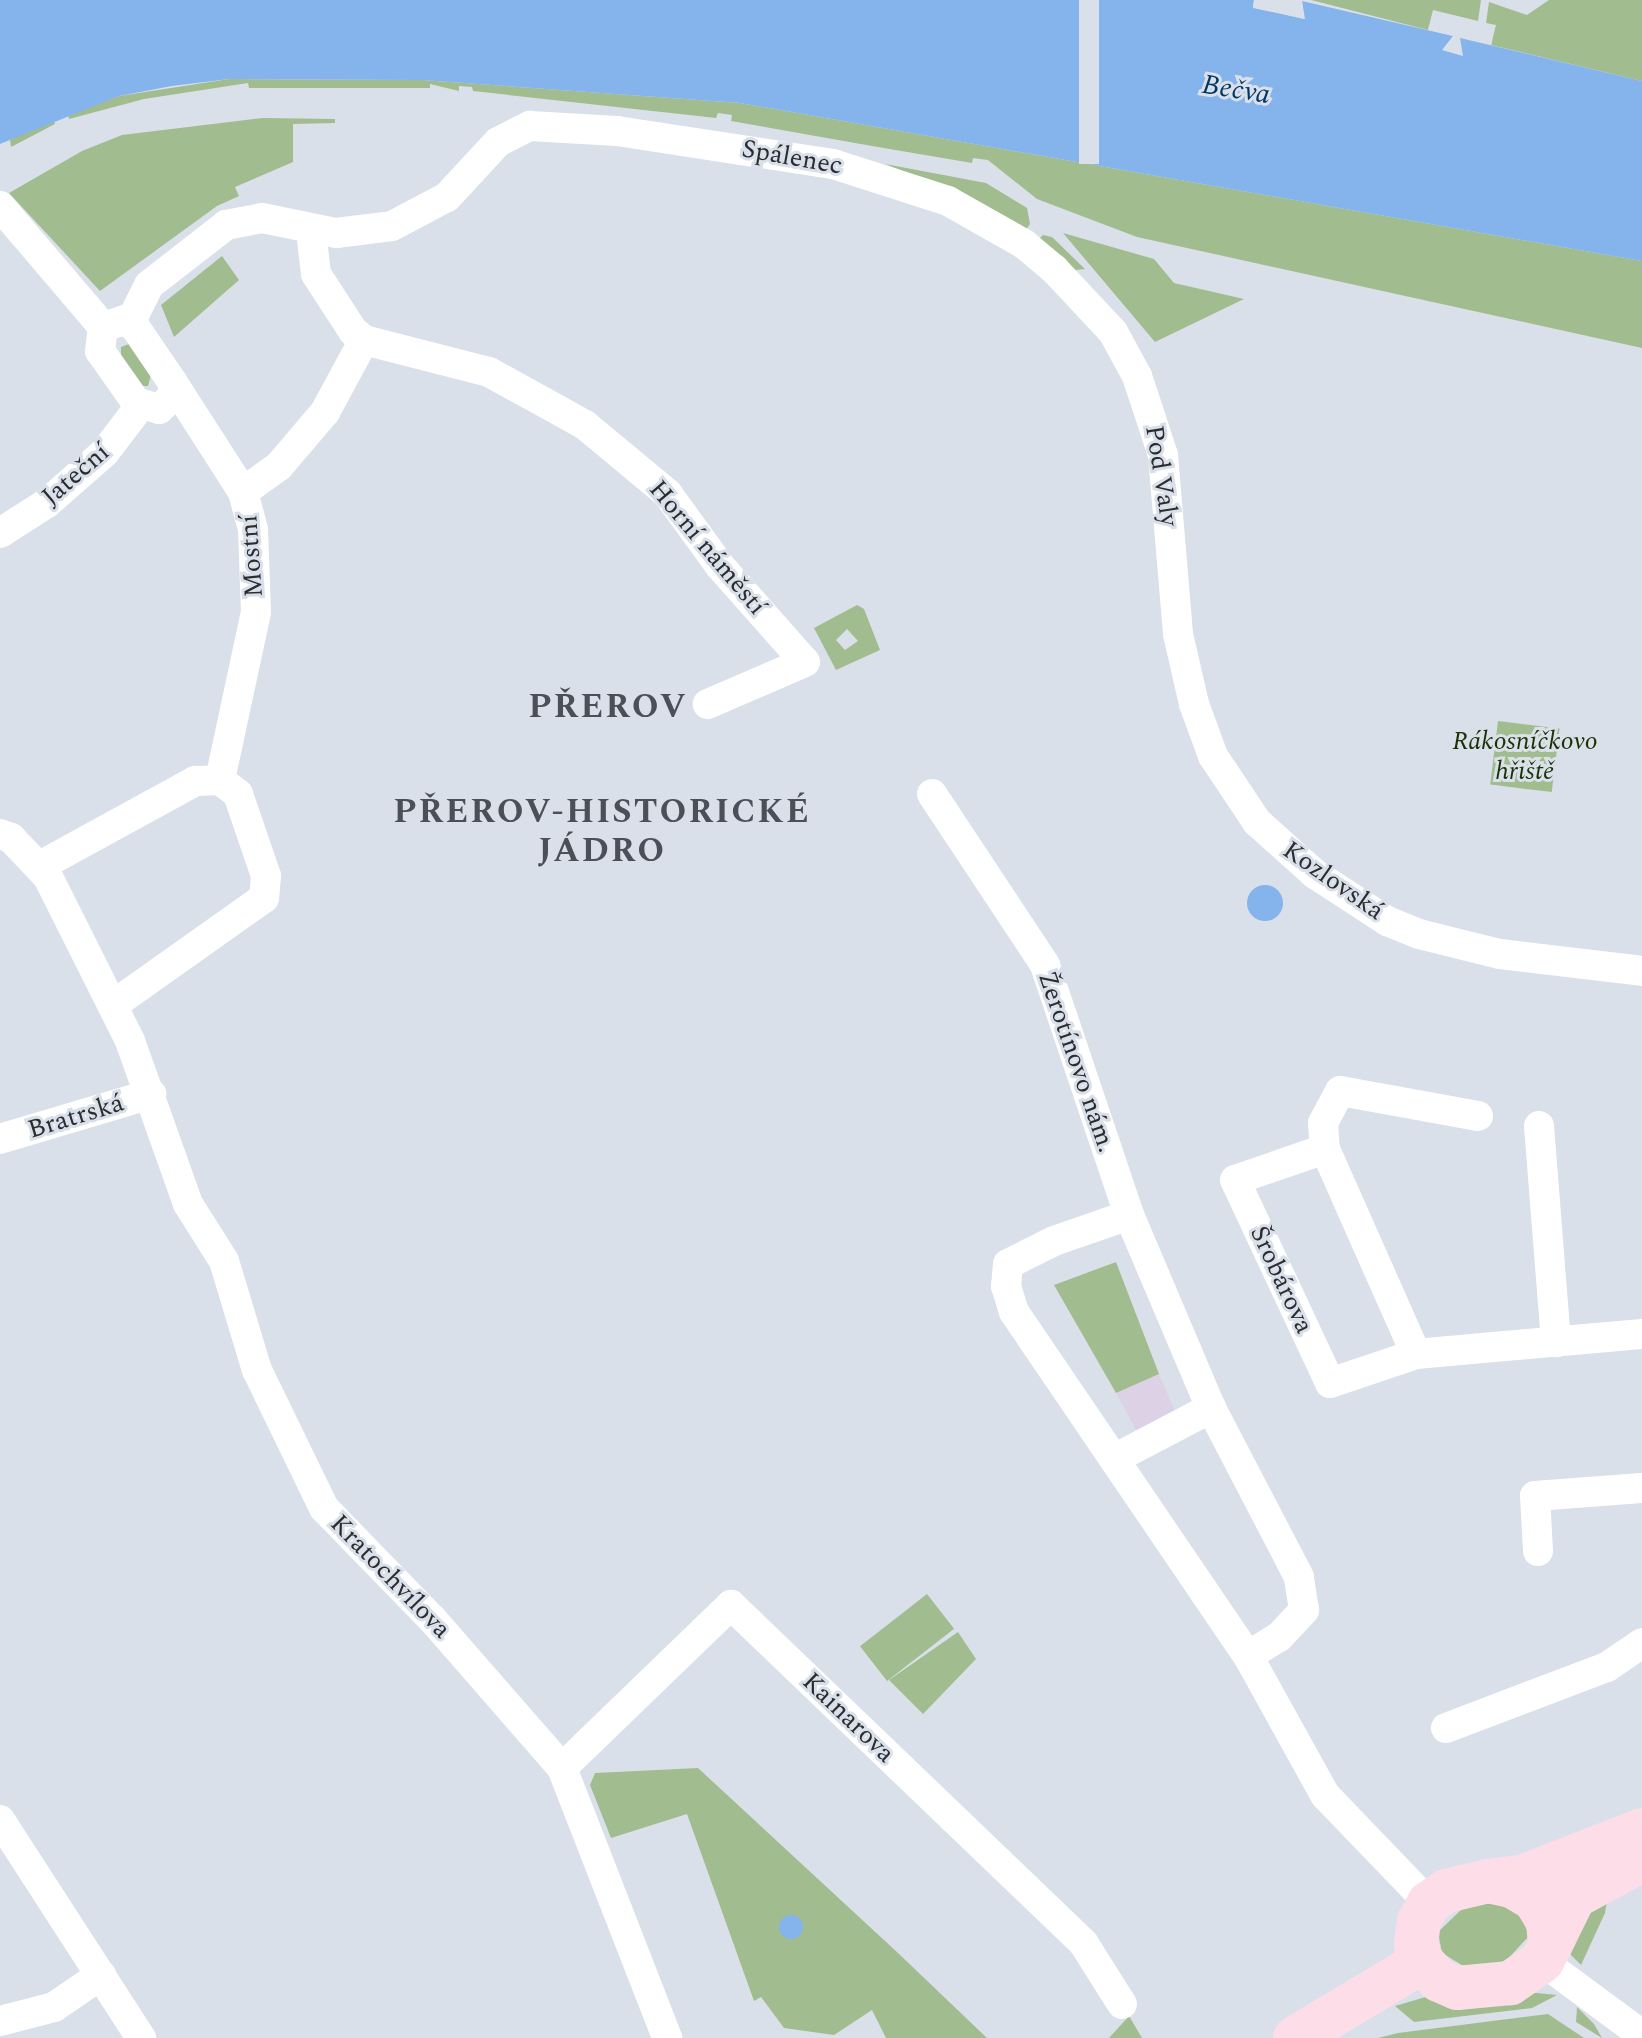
<!DOCTYPE html>
<html>
<head>
<meta charset="utf-8">
<style>
	body { margin:0 }
	#map { position:relative; width:1642px; height:2038px; overflow:hidden; background:#dae0e9; font-family:Spectral,serif }
	div>[style] { position:absolute }
	.commercial>* { inset:0; background:#dcd1e5 }
	.green>* { inset:0; background:#a1bc8f; transform-origin:0 0 }
	.water>* { inset:0; background:#84b4eb }
	.round { border-radius:50% }
	.pier>* { inset:0; background:#dae0e9; transform-origin:0 0 }
	.minor>* { height:30px; margin:-15px; padding:0 15px; transform-origin:15px; border-radius:15px; background:#fff }
	.secondary>* { height:44px; margin:-22px; padding:0 22px; transform-origin:22px; border-radius:22px; background:#fddee8 }
	span { translate:-50% -50%; white-space:nowrap; text-align:center; line-height:1.15; -webkit-text-stroke:6px #dae0e9; paint-order:stroke }
	.street-label { font-size:26px; color:#2a2d30 }
	.park-label { font-size:26px; color:#1b3205; font-style:italic }
	.water-label { font-size:28px; color:#003666; font-style:italic }
	.district-label { font-size:34px; color:#4b5058; font-weight:700; letter-spacing:2px }
</style>
</head>
<body>
<div id="map">
	<div class="commercial">
		<div style="clip-path:polygon(1159px 1374px,1180px 1423px,1143px 1443px,1116px 1393px)"></div>
	</div>
	<div class="green">
		<div style="clip-path:polygon(1311px 0,1481px 0,1478px 21px,1433px 10px,1428px 30px)"></div>
		<div style="clip-path:polygon(1549px 0,1642px 0,1642px 81px,1491px 45px,1496px 25px,1486px 23px,1489px 2px,1527px 15px)"></div>
		<div style="clip-path:polygon(229px 79px,422px 80px,740px 103px,1642px 261px,1642px 348px,1137px 237px,1037px 199px,988px 160px,973px 158px,972px 163px,872px 146px,731px 121px,732px 115px,718px 113px,716px 118px,473px 91px,472px 87px,459px 86px,459px 91px,430px 84px,430px 88px,249px 88px,248px 83px,144px 99px,69px 119px,68px 114px,119px 96px)"></div>
		<div style="clip-path:polygon(262px 118px,335px 119px,335px 123px,293px 124px,293px 162px,235px 187px,239px 196px,217px 206px,100px 291px,9px 193px,82px 151px,122px 135px)"></div>
		<div style="clip-path:polygon(53px 119px,55px 124px,11px 147px,10px 140px)"></div>
		<div style="clip-path:polygon(885px 164px,986px 183px,1027px 208px,1030px 224px,1025px 231px,972px 198px)"></div>
		<div style="clip-path:polygon(1063px 233px,1154px 259px,1174px 283px,1244px 299px,1155px 342px)"></div>
		<div style="clip-path:polygon(1043px 235px,1052px 237px,1085px 269px,1075px 270px,1038px 240px)"></div>
		<div style="clip-path:polygon(222px 256px,239px 280px,174px 337px,161px 305px)"></div>
		<div style="clip-path:polygon(129px 344px,151px 375px,148px 386px,142px 386px,121px 355px,121px 347px)"></div>
		<div style="clip-path:polygon(evenodd,857px 605px,864px 609px,880px 650px,836px 670px,814px 628px,857px 605px,847px 629px,858px 641px,845px 650px,836px 640px,847px 629px)"></div>
		<div style="left:1498px;top:721px;width:62px;height:64px;rotate:7deg"></div>
		<div style="clip-path:polygon(1116px 1262px,1159px 1374px,1116px 1393px,1054px 1285px)"></div>
		<div style="left:927px;top:1594px;width:44px;height:85px;rotate:52deg"></div>
		<div style="clip-path:polygon(958px 1632px,976px 1659px,923px 1714px,889px 1680px)"></div>
		<div style="clip-path:polygon(698px 1768px,898px 1953px,987px 2038px,886px 2038px,872px 2010px,834px 2035px,784px 2028px,761px 1997px,754px 2001px,687px 1814px,611px 1838px,590px 1785px,595px 1773px)"></div>
		<div style="clip-path:polygon(1607px 1901px,1605px 1913px,1581px 1965px,1569px 1953px,1567px 1929px)"></div>
		<div style="clip-path:polygon(1485px 1903px,1498px 1904px,1523px 1916px,1529px 1936px,1504px 1963px,1465px 1967px,1442px 1953px,1438px 1932px,1462px 1909px)"></div>
		<div style="clip-path:polygon(1537px 1993px,1557px 1995px,1532px 2008px,1414px 2022px,1395px 2006px,1429px 1996px)"></div>
		<div style="clip-path:polygon(1577px 2007px,1594px 2024px,1602px 2038px,1576px 2022px)"></div>
		<div style="clip-path:polygon(1548px 2014px,1584px 2038px,1378px 2038px,1398px 2033px)"></div>
		<div style="clip-path:polygon(1129px 2016px,1142px 2038px,1109px 2038px)"></div>
	</div>
	<div class="water">
		<div style="clip-path:polygon(0 0,1254px 0,1253px 7px,1304px 19px,1302px 1px,1453px 36px,1442px 50px,1463px 56px,1460px 38px,1642px 81px,1642px 261px,740px 103px,422px 80px,229px 79px,172px 86px,119px 96px,0 144px)"></div>
		<div class="round" style="left:1247px;top:885px;width:36px;height:36px"></div>
		<div class="round" style="left:779px;top:1915px;width:24px;height:24px"></div>
	</div>
	<div class="pier">
		<div style="left:1079px;top:0;width:20px;height:164px"></div>
		<div style="clip-path:polygon(1254px 0,1297px 14px,1298px 0,1313px 1px,1302px 1px,1305px 19px,1253px 8px)"></div>
		<div style="left:1429px;top:26px;width:65px;height:4px;rotate:13deg"></div>
	</div>
	<div class="minor">
		<div style="left:0;top:206px;width:159px;rotate:49.6deg"></div>
		<div style="left:311px;top:231px;width:43px;rotate:83.4deg"></div>
		<div style="left:316px;top:274px;width:68px;rotate:57deg"></div>
		<div style="left:353px;top:331px;width:14px;rotate:39deg"></div>
		<div style="left:364px;top:340px;width:129px;rotate:14.4deg"></div>
		<div style="left:489px;top:372px;width:110px;rotate:28.9deg"></div>
		<div style="left:585px;top:425px;width:107px;rotate:39.7deg"></div>
		<div style="left:667px;top:493px;width:90px;rotate:54deg"></div>
		<div style="left:720px;top:566px;width:128px;rotate:48.5deg"></div>
		<div style="left:805px;top:662px;width:106px;rotate:156.6deg"></div>
		<div style="left:124px;top:320px;width:13px;rotate:32deg"></div>
		<div style="left:135px;top:327px;width:68px;rotate:55.8deg"></div>
		<div style="left:173px;top:383px;width:13px;rotate:90deg"></div>
		<div style="left:173px;top:396px;width:19px;rotate:137deg"></div>
		<div style="left:159px;top:409px;width:24px;rotate:-163deg"></div>
		<div style="left:136px;top:402px;width:62px;rotate:-125.2deg"></div>
		<div style="left:100px;top:351px;width:24px;rotate:-83deg"></div>
		<div style="left:103px;top:327px;width:22px;rotate:-18deg"></div>
		<div style="left:130px;top:323px;width:42px;rotate:-63.4deg"></div>
		<div style="left:149px;top:285px;width:98px;rotate:-37.9deg"></div>
		<div style="left:226px;top:225px;width:37px;rotate:-11deg"></div>
		<div style="left:262px;top:218px;width:76px;rotate:11.5deg"></div>
		<div style="left:336px;top:233px;width:56px;rotate:-7.1deg"></div>
		<div style="left:392px;top:226px;width:62px;rotate:-27.8deg"></div>
		<div style="left:447px;top:197px;width:75px;rotate:-47.2deg"></div>
		<div style="left:498px;top:142px;width:36px;rotate:-27deg"></div>
		<div style="left:530px;top:126px;width:87px;rotate:3.3deg"></div>
		<div style="left:617px;top:131px;width:219px;rotate:8.7deg"></div>
		<div style="left:833px;top:164px;width:121px;rotate:17.8deg"></div>
		<div style="left:948px;top:201px;width:87px;rotate:29.5deg"></div>
		<div style="left:1024px;top:244px;width:39px;rotate:40deg"></div>
		<div style="left:1054px;top:269px;width:86px;rotate:46.9deg"></div>
		<div style="left:1113px;top:332px;width:50px;rotate:61.4deg"></div>
		<div style="left:1137px;top:376px;width:83px;rotate:71.8deg"></div>
		<div style="left:1163px;top:455px;width:180px;rotate:85.2deg"></div>
		<div style="left:1178px;top:634px;width:72px;rotate:77.1deg"></div>
		<div style="left:1194px;top:704px;width:55px;rotate:69.9deg"></div>
		<div style="left:1213px;top:756px;width:79px;rotate:56.3deg"></div>
		<div style="left:1257px;top:822px;width:78px;rotate:41.9deg"></div>
		<div style="left:1315px;top:874px;width:86px;rotate:33.1deg"></div>
		<div style="left:1387px;top:921px;width:35px;rotate:22deg"></div>
		<div style="left:1419px;top:934px;width:83px;rotate:13.9deg"></div>
		<div style="left:1500px;top:954px;width:143px;rotate:6.8deg"></div>
		<div style="left:173px;top:383px;width:130px;rotate:57.3deg"></div>
		<div style="left:243px;top:492px;width:39px;rotate:75deg"></div>
		<div style="left:253px;top:530px;width:82px;rotate:87.9deg"></div>
		<div style="left:256px;top:612px;width:172px;rotate:102.1deg"></div>
		<div style="left:243px;top:492px;width:44px;rotate:-35.8deg"></div>
		<div style="left:279px;top:466px;width:71px;rotate:-49.6deg"></div>
		<div style="left:325px;top:412px;width:82px;rotate:-61.6deg"></div>
		<div style="left:0;top:533px;width:56px;rotate:-32.6deg"></div>
		<div style="left:47px;top:503px;width:77px;rotate:-41.3deg"></div>
		<div style="left:105px;top:452px;width:58px;rotate:-52.7deg"></div>
		<div style="left:932px;top:794px;width:205px;rotate:56.5deg"></div>
		<div style="left:1045px;top:965px;width:264px;rotate:71.4deg"></div>
		<div style="left:0;top:834px;width:12px;rotate:20deg"></div>
		<div style="left:11px;top:838px;width:54px;rotate:46.5deg"></div>
		<div style="left:48px;top:877px;width:183px;rotate:63.4deg"></div>
		<div style="left:130px;top:1041px;width:173px;rotate:70.4deg"></div>
		<div style="left:188px;top:1204px;width:67px;rotate:57.7deg"></div>
		<div style="left:224px;top:1261px;width:114px;rotate:73.2deg"></div>
		<div style="left:257px;top:1370px;width:153px;rotate:64.1deg"></div>
		<div style="left:324px;top:1508px;width:156px;rotate:45.8deg"></div>
		<div style="left:433px;top:1620px;width:196px;rotate:48.9deg"></div>
		<div style="left:562px;top:1768px;width:290px;rotate:68.7deg"></div>
		<div style="left:40px;top:866px;width:177px;rotate:-28.7deg"></div>
		<div style="left:195px;top:781px;width:25px;rotate:-2deg"></div>
		<div style="left:220px;top:780px;width:23px;rotate:38deg"></div>
		<div style="left:238px;top:794px;width:87px;rotate:71.1deg"></div>
		<div style="left:266px;top:876px;width:22px;rotate:95deg"></div>
		<div style="left:264px;top:898px;width:185px;rotate:144.7deg"></div>
		<div style="left:1478px;top:1116px;width:140px;rotate:-169.7deg"></div>
		<div style="left:1340px;top:1091px;width:36px;rotate:118deg"></div>
		<div style="left:1323px;top:1123px;width:26px;rotate:86deg"></div>
		<div style="left:1325px;top:1149px;width:95px;rotate:161deg"></div>
		<div style="left:1235px;top:1180px;width:224px;rotate:64.9deg"></div>
		<div style="left:1330px;top:1383px;width:91px;rotate:-18.6deg"></div>
		<div style="left:1416px;top:1354px;width:227px;rotate:-5.1deg"></div>
		<div style="left:1539px;top:1126px;width:217px;rotate:85.5deg"></div>
		<div style="left:0;top:1139px;width:158px;rotate:-16.6deg"></div>
		<div style="left:1325px;top:1149px;width:224px;rotate:66.1deg"></div>
		<div style="left:1114px;top:1459px;width:110px;rotate:-27.7deg"></div>
		<div style="left:1538px;top:1551px;width:55px;rotate:-93.1deg"></div>
		<div style="left:1535px;top:1496px;width:107px;rotate:-4.3deg"></div>
		<div style="left:1248px;top:1656px;width:36px;rotate:-32deg"></div>
		<div style="left:1279px;top:1637px;width:37px;rotate:-47deg"></div>
		<div style="left:1304px;top:1610px;width:33px;rotate:-99deg"></div>
		<div style="left:1299px;top:1577px;width:191px;rotate:-117.5deg"></div>
		<div style="left:1211px;top:1408px;width:210px;rotate:-113deg"></div>
		<div style="left:1129px;top:1215px;width:79px;rotate:160.9deg"></div>
		<div style="left:1054px;top:1241px;width:51px;rotate:153.4deg"></div>
		<div style="left:1008px;top:1264px;width:22px;rotate:95deg"></div>
		<div style="left:1006px;top:1286px;width:27px;rotate:73deg"></div>
		<div style="left:1014px;top:1312px;width:416px;rotate:55.8deg"></div>
		<div style="left:1248px;top:1656px;width:159px;rotate:61deg"></div>
		<div style="left:1325px;top:1795px;width:150px;rotate:46.1deg"></div>
		<div style="left:1446px;top:1728px;width:172px;rotate:-20.8deg"></div>
		<div style="left:1607px;top:1667px;width:42px;rotate:-34.4deg"></div>
		<div style="left:562px;top:1768px;width:235px;rotate:-44deg"></div>
		<div style="left:731px;top:1605px;width:489px;rotate:43.8deg"></div>
		<div style="left:1084px;top:1944px;width:71px;rotate:57.7deg"></div>
		<div style="left:0;top:1820px;width:260px;rotate:57.1deg"></div>
		<div style="left:1542px;top:1961px;width:124px;rotate:36.5deg"></div>
		<div style="left:0;top:2021px;width:56px;rotate:-14.5deg"></div>
		<div style="left:54px;top:2007px;width:57px;rotate:-34.2deg"></div>
	</div>
	<div class="secondary">
		<div style="left:1488px;top:1881px;width:25px;rotate:12deg"></div>
		<div style="left:1512px;top:1886px;width:27px;rotate:31deg"></div>
		<div style="left:1535px;top:1900px;width:26px;rotate:59deg"></div>
		<div style="left:1548px;top:1922px;width:24px;rotate:85deg"></div>
		<div style="left:1550px;top:1946px;width:17px;rotate:118deg"></div>
		<div style="left:1542px;top:1961px;width:39px;rotate:145deg"></div>
		<div style="left:1510px;top:1983px;width:53px;rotate:174.6deg"></div>
		<div style="left:1457px;top:1988px;width:20px;rotate:-156deg"></div>
		<div style="left:1439px;top:1980px;width:25px;rotate:-133deg"></div>
		<div style="left:1422px;top:1962px;width:18px;rotate:-109deg"></div>
		<div style="left:1416px;top:1945px;width:24px;rotate:-83deg"></div>
		<div style="left:1419px;top:1921px;width:21px;rotate:-61deg"></div>
		<div style="left:1429px;top:1903px;width:21px;rotate:-35deg"></div>
		<div style="left:1446px;top:1891px;width:43px;rotate:-13.4deg"></div>
		<div style="left:1488px;top:1881px;width:34px;rotate:-7deg"></div>
		<div style="left:1522px;top:1877px;width:129px;rotate:-21.4deg"></div>
		<div style="left:1550px;top:1946px;width:55px;rotate:-63.9deg"></div>
		<div style="left:1574px;top:1897px;width:77px;rotate:-28.6deg"></div>
		<div style="left:1295px;top:2038px;width:148px;rotate:-30.9deg"></div>
	</div>
	<div class="street-label">
		<span style="left:792px;top:158px;rotate:10deg">Spálenec</span>
		<span style="left:76px;top:475px;rotate:-41deg">Jateční</span>
		<span style="left:1161px;top:476px;rotate:81deg">Pod Valy</span>
		<span style="left:707px;top:548px;rotate:50deg">Horní náměstí</span>
		<span style="left:252px;top:556px;rotate:-94deg">Mostní</span>
		<span style="left:1333px;top:881px;rotate:35deg">Kozlovská</span>
		<span style="left:1076px;top:1062px;rotate:71deg">Žerotínovo nám.</span>
		<span style="left:76px;top:1117px;rotate:-17deg">Bratrská</span>
		<span style="left:1281px;top:1280px;rotate:65deg">Šrobárova</span>
		<span style="left:390px;top:1577px;rotate:46deg">Kratochvílova</span>
		<span style="left:848px;top:1718px;rotate:44deg">Kainarova</span>
	</div>
	<div class="park-label">
		<span style="left:1525px;top:757px">Rákosníčkovo<br>hřiště</span>
	</div>
	<div class="water-label">
		<span style="left:1236px;top:90px;rotate:9deg">Bečva</span>
	</div>
	<div class="district-label">
		<span style="left:608px;top:708px">PŘEROV</span>
		<span style="left:602px;top:832px">PŘEROV-HISTORICKÉ<br>JÁDRO</span>
	</div>
</div>
</body>
</html>
